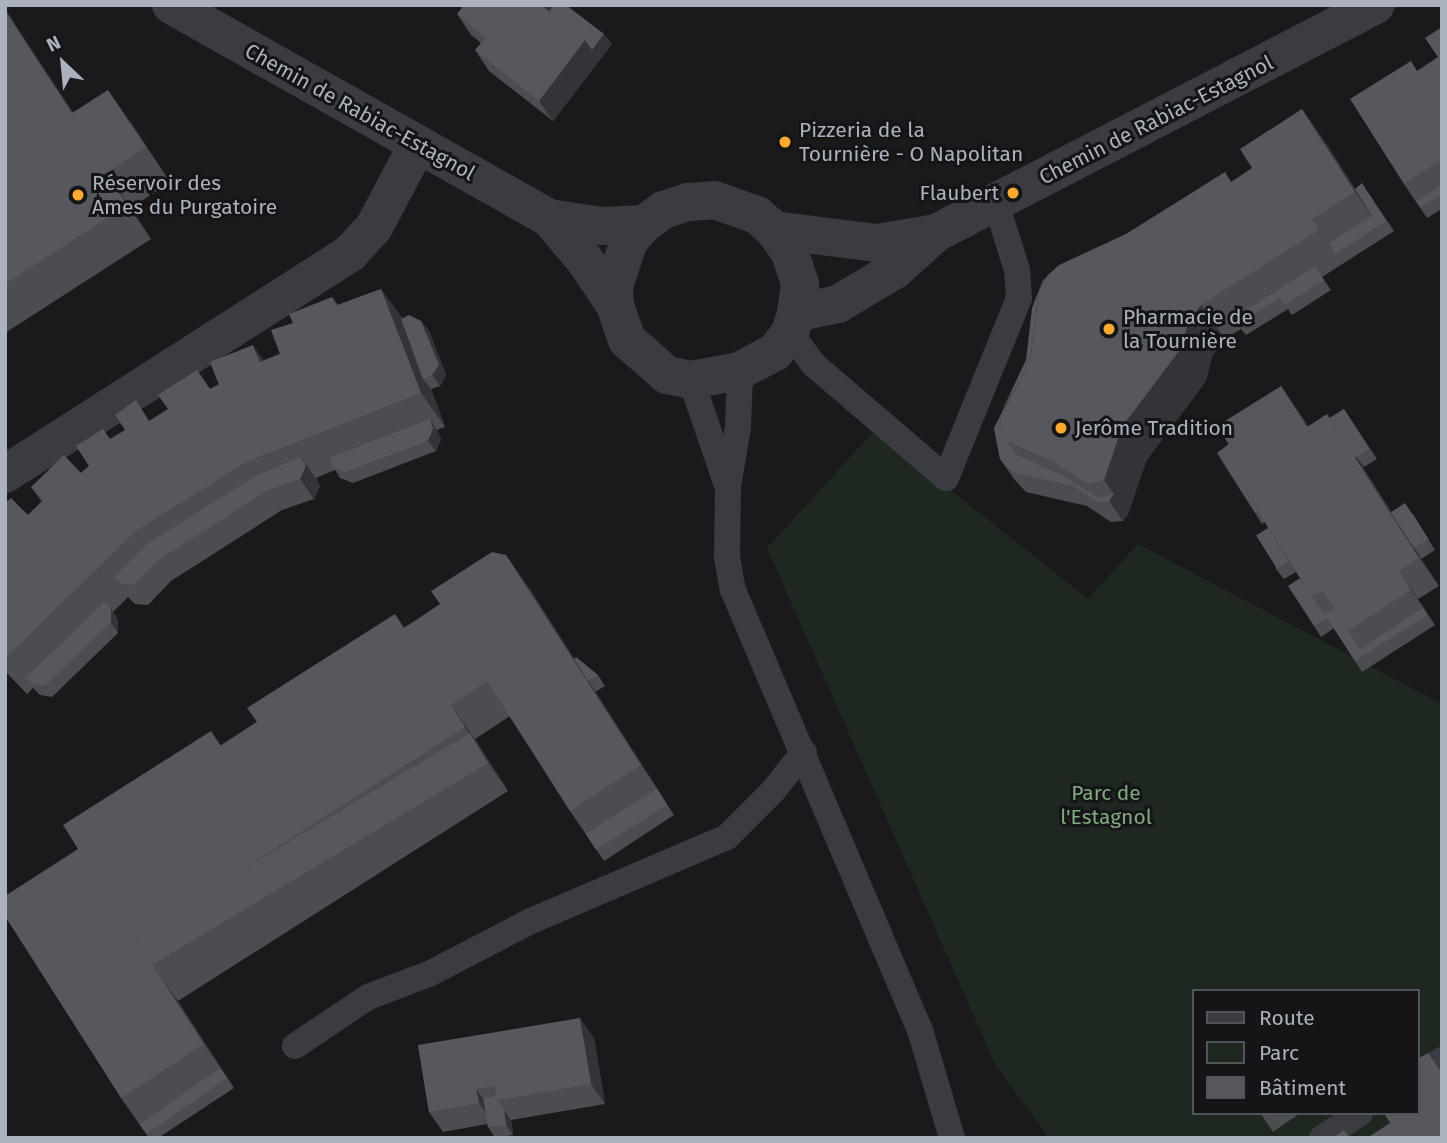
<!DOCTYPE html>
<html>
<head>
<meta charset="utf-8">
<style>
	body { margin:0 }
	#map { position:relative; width:1447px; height:1143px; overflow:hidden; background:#1a1a1c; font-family:"Fira Sans",sans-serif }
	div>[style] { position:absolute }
	.green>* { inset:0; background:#1f2820 }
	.lane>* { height:26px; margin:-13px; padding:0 13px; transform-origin:13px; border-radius:13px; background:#3a3c42 }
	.street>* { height:38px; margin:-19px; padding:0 19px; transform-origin:19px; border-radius:19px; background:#3a3c42 }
	.wall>* { inset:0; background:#4b4d51 }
	.shaded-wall>* { inset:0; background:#333437 }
	.building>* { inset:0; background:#56585d; transform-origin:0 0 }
	.dots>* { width:19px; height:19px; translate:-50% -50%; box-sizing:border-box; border:4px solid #151517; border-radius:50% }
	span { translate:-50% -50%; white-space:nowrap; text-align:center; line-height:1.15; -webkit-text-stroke:6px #151517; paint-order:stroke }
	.street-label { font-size:21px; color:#abb2bd }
	.poi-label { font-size:21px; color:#abb2bd }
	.left { translate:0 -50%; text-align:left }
	.right { translate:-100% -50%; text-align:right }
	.park-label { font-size:21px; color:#82a981 }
	.frame { position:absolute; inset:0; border:7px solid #abb2bd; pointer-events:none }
	.legend { position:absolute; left:1192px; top:989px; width:228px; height:126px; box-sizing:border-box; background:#151517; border:2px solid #515459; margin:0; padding:9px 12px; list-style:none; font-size:21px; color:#abb2bd }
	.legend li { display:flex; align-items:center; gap:14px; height:35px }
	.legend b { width:35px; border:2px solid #515459 }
	.north { position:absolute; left:28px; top:28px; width:70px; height:70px; -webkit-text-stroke:5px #151517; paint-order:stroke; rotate:334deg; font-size:19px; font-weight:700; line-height:28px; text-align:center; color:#abb2bd }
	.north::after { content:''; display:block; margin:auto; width:24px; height:32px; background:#abb2bd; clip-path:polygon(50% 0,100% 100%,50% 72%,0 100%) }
</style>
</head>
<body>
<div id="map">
	<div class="green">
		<div style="clip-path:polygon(evenodd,875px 430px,1088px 599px,1138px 544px,1442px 704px,1442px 1138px,1049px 1138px,996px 1066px,767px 548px,875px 430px,1193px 991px,1417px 991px,1417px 1113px,1193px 1113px,1193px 991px)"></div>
	</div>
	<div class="lane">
		<div style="left:790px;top:333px;width:39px;rotate:53deg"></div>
		<div style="left:813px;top:364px;width:175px;rotate:40.6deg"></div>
		<div style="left:946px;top:478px;width:194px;rotate:-67.9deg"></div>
		<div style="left:1019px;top:298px;width:28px;rotate:-94deg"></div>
		<div style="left:1017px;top:270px;width:70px;rotate:-107.4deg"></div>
		<div style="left:740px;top:371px;width:56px;rotate:92deg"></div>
		<div style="left:738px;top:427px;width:61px;rotate:99.5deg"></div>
		<div style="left:728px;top:487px;width:70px;rotate:90.8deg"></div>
		<div style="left:727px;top:557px;width:34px;rotate:80deg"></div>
		<div style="left:733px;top:590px;width:478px;rotate:67deg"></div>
		<div style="left:920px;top:1030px;width:113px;rotate:73.5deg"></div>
		<div style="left:691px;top:380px;width:108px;rotate:71.1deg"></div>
		<div style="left:295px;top:1046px;width:88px;rotate:-33.9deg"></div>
		<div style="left:368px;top:997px;width:65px;rotate:-20.7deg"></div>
		<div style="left:429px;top:974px;width:115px;rotate:-27.5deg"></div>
		<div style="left:531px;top:921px;width:213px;rotate:-23.2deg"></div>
		<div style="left:727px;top:837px;width:64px;rotate:-45deg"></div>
		<div style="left:772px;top:792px;width:51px;rotate:-51.3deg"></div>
		<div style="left:1417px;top:1076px;width:30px;rotate:-33deg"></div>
		<div style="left:1322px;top:1138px;width:45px;rotate:-33.3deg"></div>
	</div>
	<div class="street">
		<div style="left:171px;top:5px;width:434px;rotate:29.4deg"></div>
		<div style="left:549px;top:218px;width:54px;rotate:49.5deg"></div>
		<div style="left:584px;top:259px;width:55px;rotate:56deg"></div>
		<div style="left:714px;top:200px;width:46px;rotate:19.2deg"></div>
		<div style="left:757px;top:215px;width:23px;rotate:41deg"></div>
		<div style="left:774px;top:230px;width:28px;rotate:55deg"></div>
		<div style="left:790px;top:253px;width:33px;rotate:72deg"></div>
		<div style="left:800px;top:284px;width:29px;rotate:98deg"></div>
		<div style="left:796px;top:313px;width:21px;rotate:107deg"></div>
		<div style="left:790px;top:333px;width:24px;rotate:128deg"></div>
		<div style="left:775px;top:352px;width:40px;rotate:152deg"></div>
		<div style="left:740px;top:371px;width:50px;rotate:169.6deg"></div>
		<div style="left:691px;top:380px;width:25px;rotate:-168deg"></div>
		<div style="left:667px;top:375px;width:53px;rotate:-138.8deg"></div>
		<div style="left:627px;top:340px;width:37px;rotate:-109deg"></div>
		<div style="left:615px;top:305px;width:19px;rotate:-93deg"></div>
		<div style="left:614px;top:286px;width:47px;rotate:-71.6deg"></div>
		<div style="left:629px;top:241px;width:23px;rotate:-49deg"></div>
		<div style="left:644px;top:224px;width:24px;rotate:-36deg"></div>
		<div style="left:663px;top:210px;width:26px;rotate:-18deg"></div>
		<div style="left:688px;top:202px;width:26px;rotate:-4deg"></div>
		<div style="left:549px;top:218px;width:54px;rotate:8.6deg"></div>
		<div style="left:602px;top:226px;width:42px;rotate:-2.7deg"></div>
		<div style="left:774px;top:230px;width:104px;rotate:7.2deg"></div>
		<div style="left:877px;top:243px;width:60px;rotate:-9.6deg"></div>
		<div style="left:796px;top:313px;width:43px;rotate:-12.1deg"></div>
		<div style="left:838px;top:304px;width:66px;rotate:-30.8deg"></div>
		<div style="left:895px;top:270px;width:55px;rotate:-42.1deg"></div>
		<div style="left:936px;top:233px;width:495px;rotate:-27.4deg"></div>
		<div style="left:5px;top:474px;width:410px;rotate:-32.6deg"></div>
		<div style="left:350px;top:253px;width:35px;rotate:-47deg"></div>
		<div style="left:374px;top:227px;width:94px;rotate:-62.1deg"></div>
	</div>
	<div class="wall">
		<div style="clip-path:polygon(5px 9px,73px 113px,132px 124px,170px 182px,131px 208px,151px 239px,5px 333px)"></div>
		<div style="clip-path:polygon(457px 14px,612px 44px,553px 121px,489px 71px,475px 50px,481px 43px,471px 35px)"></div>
		<div style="clip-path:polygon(1442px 27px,1442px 209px,1427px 218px,1404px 184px,1438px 57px)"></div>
		<div style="clip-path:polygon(1326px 143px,1355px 189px,1369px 194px,1394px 231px,1322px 277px,1331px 290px,1292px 315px,1288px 309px,1246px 335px,1241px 329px,1225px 339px,1212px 356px,1206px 381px,1146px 461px,1128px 514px,1123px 521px,1111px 522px,1087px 506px,1026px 492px,1014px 479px,1000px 459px,994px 428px,1232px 181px)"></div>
		<div style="clip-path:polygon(381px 289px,402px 318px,421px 321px,429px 331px,446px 375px,440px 386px,431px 389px,445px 427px,437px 430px,441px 439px,436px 451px,353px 483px,340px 478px,335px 470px,316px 478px,320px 486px,314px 499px,282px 510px,171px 581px,148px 605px,135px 604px,128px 597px,113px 612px,118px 620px,118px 633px,52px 697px,40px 695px,33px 688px,27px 694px,5px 671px,5px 503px,28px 515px,42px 502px,31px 487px,81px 473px,89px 466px,110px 439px,150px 421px,264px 360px,280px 354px,293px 323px,332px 297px,338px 305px)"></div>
		<div style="clip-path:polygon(1281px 386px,1308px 426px,1330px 418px,1344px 409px,1377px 459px,1364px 467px,1358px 459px,1391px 512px,1413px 514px,1435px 550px,1421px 559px,1439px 586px,1418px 599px,1435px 625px,1362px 672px,1334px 628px,1321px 637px,1314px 626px,1300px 578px,1296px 572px,1284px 579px,1276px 569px,1268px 528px,1265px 522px,1262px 524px,1255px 513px,1229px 444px)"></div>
		<div style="clip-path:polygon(530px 589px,574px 659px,598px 675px,605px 686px,595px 692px,595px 691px,674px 815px,604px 861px,570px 811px,510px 716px,475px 739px,508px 791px,178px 1001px,234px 1088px,158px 1138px,149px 1138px,121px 1098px,78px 849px,221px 745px,404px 627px)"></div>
		<div style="clip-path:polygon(594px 1038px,605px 1104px,511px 1120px,513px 1135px,495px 1138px,488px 1127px,487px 1124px,443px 1132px,429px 1112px,418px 1045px)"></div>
		<div style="clip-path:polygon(1260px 1113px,1300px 1113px,1273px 1132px)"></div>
	</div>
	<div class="shaded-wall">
		<div style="clip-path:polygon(540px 5px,562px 5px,556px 22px)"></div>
		<div style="clip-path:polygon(5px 11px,26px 41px,96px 147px,72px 113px)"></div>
		<div style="clip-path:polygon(604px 34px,612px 44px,553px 121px,539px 101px,585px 40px)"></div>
		<div style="clip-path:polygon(108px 90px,132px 124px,170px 182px,146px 147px)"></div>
		<div style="clip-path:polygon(1302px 109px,1326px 143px,1379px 227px,1355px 192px)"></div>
		<div style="clip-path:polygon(107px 173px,131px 208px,151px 239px,127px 205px)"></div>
		<div style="clip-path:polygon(381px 289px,405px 323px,423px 379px,431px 389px,445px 427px,421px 393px)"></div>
		<div style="clip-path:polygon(1201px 305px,1225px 339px,1212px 356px,1206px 381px,1146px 461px,1128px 514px,1104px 480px,1122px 427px,1188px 322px)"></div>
		<div style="clip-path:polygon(421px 321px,429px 331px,446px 375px,440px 386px,432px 375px)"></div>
		<div style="clip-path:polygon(253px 345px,277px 379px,260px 362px)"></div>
		<div style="clip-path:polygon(1281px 386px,1300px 414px,1320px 444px,1307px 427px)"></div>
		<div style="clip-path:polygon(1327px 414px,1347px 442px,1439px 586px,1419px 558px)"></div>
		<div style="clip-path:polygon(430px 419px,437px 430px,441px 439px,436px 451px,428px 441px)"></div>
		<div style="clip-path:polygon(301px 457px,315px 477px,320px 486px,314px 499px,300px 479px)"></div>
		<div style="clip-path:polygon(1114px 494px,1128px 514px,1123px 521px,1109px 501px)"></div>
		<div style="clip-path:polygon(506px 555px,530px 589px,664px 799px,641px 765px)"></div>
		<div style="clip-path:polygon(1399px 571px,1418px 599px,1435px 625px,1411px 590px)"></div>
		<div style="clip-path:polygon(111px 609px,118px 620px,118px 633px,111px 622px)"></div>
		<div style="clip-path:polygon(451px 705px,475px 739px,508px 791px,488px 763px)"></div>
		<div style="clip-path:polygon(158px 973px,178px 1001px,234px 1088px,204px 1044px)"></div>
		<div style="clip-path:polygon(580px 1018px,594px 1038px,605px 1104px,591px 1084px)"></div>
		<div style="clip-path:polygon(476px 1089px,491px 1109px,493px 1123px,479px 1103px)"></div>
		<div style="clip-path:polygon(504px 1110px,511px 1120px,513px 1135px,506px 1125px)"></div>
	</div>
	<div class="building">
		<div style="clip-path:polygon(464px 5px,541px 5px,585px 40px,539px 101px,475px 50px,486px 38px,457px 14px)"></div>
		<div style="clip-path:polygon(554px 5px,566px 5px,604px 34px,592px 50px,585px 40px,549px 12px)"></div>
		<div style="clip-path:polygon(5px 11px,72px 113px,108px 90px,146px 147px,107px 173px,127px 205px,5px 284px)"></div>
		<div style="clip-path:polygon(1442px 27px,1442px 159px,1404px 184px,1350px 99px,1411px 61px,1417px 71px,1438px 57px,1425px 38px)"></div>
		<div style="clip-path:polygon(1302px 109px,1355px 192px,1312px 219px,1319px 230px,1201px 305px,1188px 322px,1182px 347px,1122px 427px,1104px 480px,1088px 484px,1054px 462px,1007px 441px,1000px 428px,1001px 414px,1022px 377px,1031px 354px,1039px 291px,1047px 276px,1059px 265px,1126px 234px,1225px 172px,1231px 182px,1252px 168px,1240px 149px)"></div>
		<div style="clip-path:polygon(1362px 183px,1386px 221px,1335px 254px,1329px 243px,1372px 216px,1355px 189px)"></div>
		<div style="clip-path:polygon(1442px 185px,1442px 194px,1420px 207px,1416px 201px)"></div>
		<div style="clip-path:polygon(1315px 266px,1324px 280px,1285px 305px,1280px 298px,1238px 324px,1234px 318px)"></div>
		<div style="clip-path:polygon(1046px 278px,1039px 291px,1031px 354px,1022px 377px,1001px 413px,1026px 360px,1032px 308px,1043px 280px)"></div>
		<div style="clip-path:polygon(381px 289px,421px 393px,248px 461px,137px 530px,5px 658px,5px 503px,11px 498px,28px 515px,43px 500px,31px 487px,64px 455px,81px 473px,89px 466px,76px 446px,103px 429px,110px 439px,125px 430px,115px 415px,136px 400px,149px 421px,168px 409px,158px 395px,197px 370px,210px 389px,219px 385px,210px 362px,253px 345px,260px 362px,280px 354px,271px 330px,293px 323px,289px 314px,332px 297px,335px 306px)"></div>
		<div style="clip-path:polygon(409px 315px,421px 321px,439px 365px,432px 375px,423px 379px,401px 319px)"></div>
		<div style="clip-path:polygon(1281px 386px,1307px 427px,1327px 414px,1419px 558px,1399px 571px,1411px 590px,1348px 631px,1323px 591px,1312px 596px,1247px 494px,1256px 487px,1217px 426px)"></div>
		<div style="left:1344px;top:409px;width:47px;height:17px;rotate:58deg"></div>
		<div style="clip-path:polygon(1001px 414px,1000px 428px,1007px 441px,1017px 455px,1064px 476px,1098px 498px,1114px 494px,1109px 501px,1097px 502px,1073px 486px,1012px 472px,1000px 459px,994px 428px)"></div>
		<div style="clip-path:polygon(430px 419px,433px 429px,428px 441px,345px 472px,333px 468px,329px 458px)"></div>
		<div style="clip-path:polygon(1229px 444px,1256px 487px,1247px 494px,1258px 511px,1255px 513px,1217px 453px)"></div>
		<div style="clip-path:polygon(301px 457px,306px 466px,300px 479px,268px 490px,157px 561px,134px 585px,121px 584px,114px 577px,147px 544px,257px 475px)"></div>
		<div style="left:1405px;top:503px;width:43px;height:17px;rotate:57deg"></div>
		<div style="left:1268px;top:528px;width:39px;height:14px;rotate:58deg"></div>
		<div style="clip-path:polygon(492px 552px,506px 555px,641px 765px,570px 811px,487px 681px,451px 705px,465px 727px,135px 938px,204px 1044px,121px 1098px,5px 916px,5px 896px,78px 849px,63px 825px,211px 731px,221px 746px,257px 722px,247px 708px,395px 614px,404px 628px,440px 604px,431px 591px)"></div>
		<div style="clip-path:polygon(1300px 578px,1324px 614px,1334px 609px,1360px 649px,1423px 608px,1427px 615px,1355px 661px,1327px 618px,1314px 626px,1288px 586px)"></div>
		<div style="clip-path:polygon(104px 602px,111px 609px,111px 622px,45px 686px,33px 684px,26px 678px)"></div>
		<div style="clip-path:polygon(576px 657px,598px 675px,588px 681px,574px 659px)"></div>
		<div style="left:470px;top:733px;width:35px;height:392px;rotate:59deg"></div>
		<div style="left:657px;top:789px;width:19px;height:84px;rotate:58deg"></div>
		<div style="clip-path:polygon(580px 1018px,591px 1084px,497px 1100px,495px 1086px,476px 1089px,479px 1103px,429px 1112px,418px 1045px)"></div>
		<div style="clip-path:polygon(1428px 1053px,1442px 1073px,1442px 1138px,1367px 1138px,1390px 1123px,1384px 1113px,1417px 1113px,1417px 1059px)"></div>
		<div style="left:220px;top:1068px;width:12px;height:98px;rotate:55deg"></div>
		<div style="clip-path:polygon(497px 1096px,497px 1100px,504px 1110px,506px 1125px,488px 1127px,483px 1098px)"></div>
		<div style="clip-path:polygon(1344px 1130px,1350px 1138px,1333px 1138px)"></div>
	</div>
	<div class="dots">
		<div style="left:785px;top:142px;background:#ffaa2f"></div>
		<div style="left:1013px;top:193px;background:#ffaa2f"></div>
		<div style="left:78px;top:195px;background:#ffaa2f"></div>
		<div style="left:1109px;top:329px;background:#ffaa2f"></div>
		<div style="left:1061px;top:428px;background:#ffaa2f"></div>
	</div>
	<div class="street-label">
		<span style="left:360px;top:112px;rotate:29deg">Chemin de Rabiac-Estagnol</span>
		<span style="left:1156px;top:120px;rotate:-27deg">Chemin de Rabiac-Estagnol</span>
	</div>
	<div class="poi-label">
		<span class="left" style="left:799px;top:142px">Pizzeria de la<br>Tournière - O Napolitan</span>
		<span class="left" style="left:92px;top:195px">Réservoir des<br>Ames du Purgatoire</span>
		<span class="right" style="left:999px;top:193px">Flaubert</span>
		<span class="left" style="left:1123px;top:329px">Pharmacie de<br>la Tournière</span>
		<span class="left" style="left:1075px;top:428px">Jerôme Tradition</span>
	</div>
	<div class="park-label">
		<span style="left:1106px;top:805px">Parc de<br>l'Estagnol</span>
	</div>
	<div class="frame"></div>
	<ul class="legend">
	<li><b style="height:9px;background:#3a3c42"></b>Route</li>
	<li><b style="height:19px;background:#1f2820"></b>Parc</li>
	<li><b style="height:19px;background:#56585d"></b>Bâtiment</li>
	</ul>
	<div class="north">N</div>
</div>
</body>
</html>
